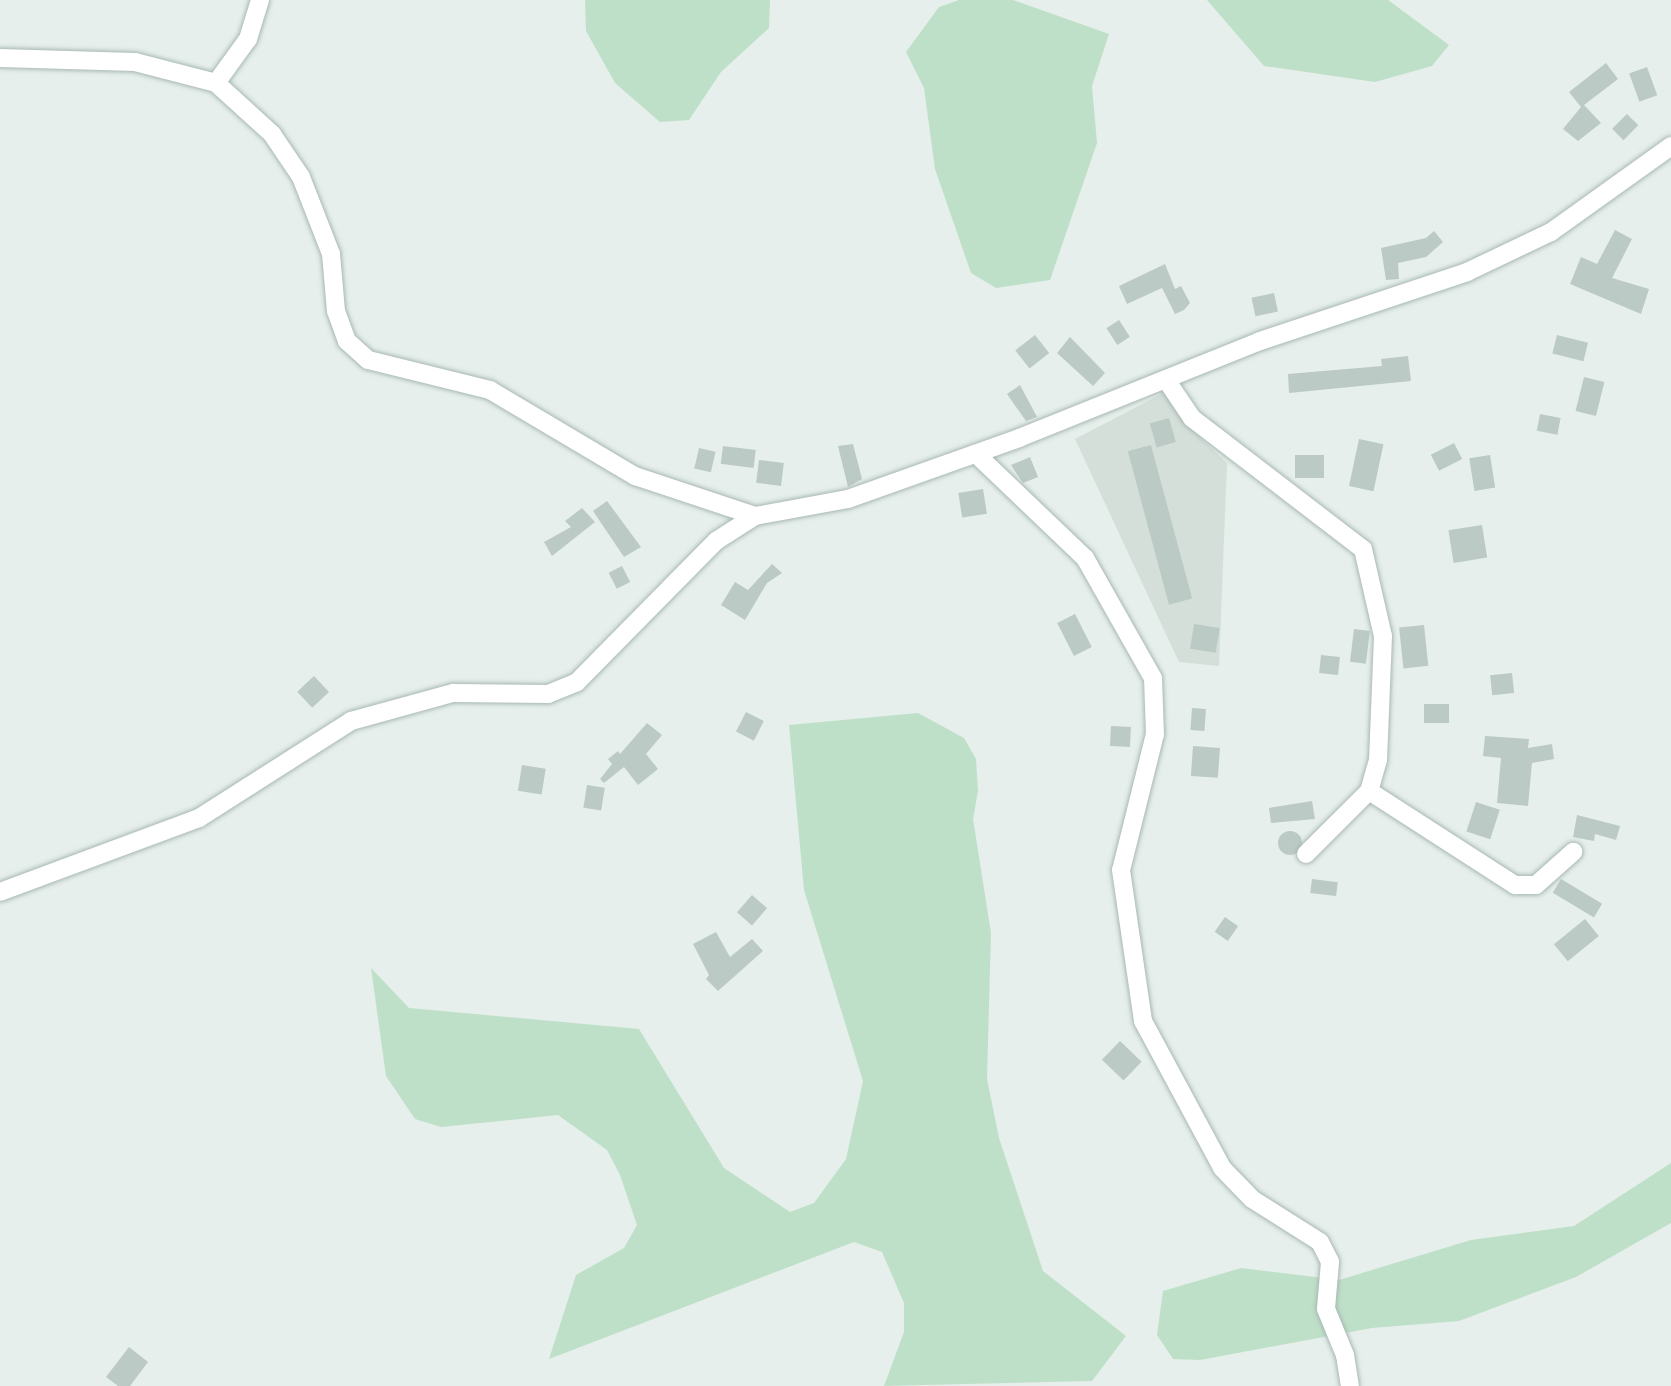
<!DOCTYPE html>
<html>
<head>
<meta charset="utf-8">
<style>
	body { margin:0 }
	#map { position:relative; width:1671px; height:1386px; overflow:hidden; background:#e6efeb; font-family:Raleway,sans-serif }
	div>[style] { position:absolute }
	.built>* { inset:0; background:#d4dfda }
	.green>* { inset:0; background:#bfe0c8 }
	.building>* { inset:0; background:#bbcac4; transform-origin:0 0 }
	.round { border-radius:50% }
	.roads { filter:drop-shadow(0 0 2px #a8b8b2) drop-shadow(0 0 2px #a8b8b2) }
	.street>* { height:18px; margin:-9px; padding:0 9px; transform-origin:9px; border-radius:9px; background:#fff }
	.secondary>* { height:18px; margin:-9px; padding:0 9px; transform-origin:9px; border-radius:9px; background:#fff }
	span { translate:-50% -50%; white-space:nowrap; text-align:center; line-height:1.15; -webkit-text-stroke:4.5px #f7fbf9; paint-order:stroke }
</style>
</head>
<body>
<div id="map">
	<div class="built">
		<div style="clip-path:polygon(1167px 391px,1185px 423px,1227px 463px,1219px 666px,1179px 662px,1075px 439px)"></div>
	</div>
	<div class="green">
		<div style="clip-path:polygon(585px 0,770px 0,769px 28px,721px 72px,689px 120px,660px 122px,615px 83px,586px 31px)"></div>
		<div style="clip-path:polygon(959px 0,1013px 0,1109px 34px,1092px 86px,1097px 143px,1050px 280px,996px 288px,971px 273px,935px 169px,924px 88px,906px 52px,939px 7px)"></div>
		<div style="clip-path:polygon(1207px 0,1388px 0,1449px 45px,1432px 66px,1375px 82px,1264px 66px)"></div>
		<div style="clip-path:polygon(918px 713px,964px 738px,976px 759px,978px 791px,973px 819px,991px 933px,987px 1079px,999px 1138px,1043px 1271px,1126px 1336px,1092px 1381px,884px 1386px,904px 1332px,904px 1303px,882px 1252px,854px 1242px,549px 1359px,576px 1275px,624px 1248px,637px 1225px,620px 1175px,607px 1150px,558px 1115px,441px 1127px,415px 1119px,386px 1076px,371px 968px,409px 1008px,639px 1029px,724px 1168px,790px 1212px,814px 1203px,846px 1159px,863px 1081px,804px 890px,789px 725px)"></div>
		<div style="clip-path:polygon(1671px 1163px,1671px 1223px,1576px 1277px,1459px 1321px,1372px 1328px,1200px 1360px,1173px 1359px,1157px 1335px,1163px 1291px,1241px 1268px,1339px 1280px,1471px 1240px,1574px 1226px)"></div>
	</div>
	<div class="building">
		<div style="clip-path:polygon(1606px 63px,1618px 79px,1584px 105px,1601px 123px,1578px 141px,1563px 129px,1581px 107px,1569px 92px)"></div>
		<div style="left:1647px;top:67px;width:30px;height:19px;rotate:70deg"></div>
		<div style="left:1627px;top:114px;width:16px;height:21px;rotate:45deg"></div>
		<div style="clip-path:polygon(1615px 230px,1632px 239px,1612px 278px,1649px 289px,1641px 314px,1570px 284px,1581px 257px,1597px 264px)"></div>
		<div style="clip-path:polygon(1434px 231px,1443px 242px,1426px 257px,1398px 263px,1399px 279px,1386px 280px,1381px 248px,1426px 238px)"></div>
		<div style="clip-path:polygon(1165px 264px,1175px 289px,1181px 286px,1190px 303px,1184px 310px,1175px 314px,1162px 288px,1127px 304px,1119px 286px)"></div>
		<div style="left:1274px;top:293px;width:19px;height:23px;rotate:78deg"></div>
		<div style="left:1119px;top:320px;width:20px;height:15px;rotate:57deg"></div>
		<div style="left:1035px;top:335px;width:23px;height:25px;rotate:52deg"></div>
		<div style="left:1557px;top:335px;width:32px;height:19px;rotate:14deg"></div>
		<div style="clip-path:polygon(1070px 337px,1105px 373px,1093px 386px,1057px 353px)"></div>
		<div style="clip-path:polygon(1408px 356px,1411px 381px,1289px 393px,1288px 374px,1382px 366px,1381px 359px)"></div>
		<div style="left:1584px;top:377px;width:21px;height:35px;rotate:14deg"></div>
		<div style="clip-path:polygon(1020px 385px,1037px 417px,1026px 421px,1007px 394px)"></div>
		<div style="left:1540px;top:414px;width:21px;height:17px;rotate:11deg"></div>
		<div style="left:1169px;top:418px;width:25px;height:20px;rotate:74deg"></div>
		<div style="left:1359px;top:439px;width:25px;height:48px;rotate:12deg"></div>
		<div style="left:1454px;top:443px;width:18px;height:26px;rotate:63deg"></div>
		<div style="clip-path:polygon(853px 444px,862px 479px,848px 487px,838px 446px)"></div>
		<div style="left:1151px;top:445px;width:159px;height:24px;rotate:75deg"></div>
		<div style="left:723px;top:446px;width:33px;height:18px;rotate:7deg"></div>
		<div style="left:699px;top:448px;width:17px;height:21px;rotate:13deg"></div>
		<div style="left:1295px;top:455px;width:29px;height:23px"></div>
		<div style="left:1490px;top:455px;width:33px;height:21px;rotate:81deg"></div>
		<div style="clip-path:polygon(1030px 457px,1038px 477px,1023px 483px,1011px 465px)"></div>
		<div style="left:759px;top:460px;width:25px;height:23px;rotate:7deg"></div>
		<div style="left:983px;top:489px;width:25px;height:25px;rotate:81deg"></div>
		<div style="clip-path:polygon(607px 501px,641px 547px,624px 557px,593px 511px)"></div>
		<div style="clip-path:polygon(582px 508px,595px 522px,552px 556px,544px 542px,571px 527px,565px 521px)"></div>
		<div style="left:1482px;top:525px;width:33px;height:34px;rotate:81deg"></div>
		<div style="clip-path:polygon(772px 564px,782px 573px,767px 583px,745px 620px,721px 605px,735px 582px,748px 590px)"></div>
		<div style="left:622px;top:566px;width:18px;height:15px;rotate:63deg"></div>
		<div style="left:1075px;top:614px;width:37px;height:20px;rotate:63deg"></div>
		<div style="left:1194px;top:624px;width:26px;height:25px;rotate:9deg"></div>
		<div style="left:1424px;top:625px;width:41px;height:25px;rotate:84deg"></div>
		<div style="left:1354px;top:629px;width:16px;height:33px;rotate:7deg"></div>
		<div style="left:1321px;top:655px;width:19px;height:18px;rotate:6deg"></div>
		<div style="left:1512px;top:673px;width:20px;height:22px;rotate:84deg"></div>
		<div style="left:314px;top:676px;width:22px;height:23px;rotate:47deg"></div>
		<div style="left:1449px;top:704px;width:19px;height:25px;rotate:90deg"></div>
		<div style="left:1192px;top:708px;width:14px;height:22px;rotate:4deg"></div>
		<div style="left:746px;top:712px;width:20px;height:22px;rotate:27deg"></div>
		<div style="clip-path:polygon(647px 723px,662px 735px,646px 754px,658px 769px,638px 785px,624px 767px,604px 783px,600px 779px,612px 764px,608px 759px,618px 751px,620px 754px)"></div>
		<div style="left:1111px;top:726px;width:20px;height:20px;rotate:3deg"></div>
		<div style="clip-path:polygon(1485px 736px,1529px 739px,1528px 748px,1552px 744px,1554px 759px,1532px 763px,1528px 806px,1497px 803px,1501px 758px,1483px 756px)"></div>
		<div style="left:1193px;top:746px;width:27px;height:30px;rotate:4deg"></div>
		<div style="left:522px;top:765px;width:24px;height:26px;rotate:9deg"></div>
		<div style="left:587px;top:785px;width:18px;height:23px;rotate:9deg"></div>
		<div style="clip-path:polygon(1312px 801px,1315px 819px,1271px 823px,1269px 808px)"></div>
		<div style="left:1476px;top:802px;width:25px;height:31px;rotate:18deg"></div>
		<div style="clip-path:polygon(1577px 815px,1620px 826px,1616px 840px,1595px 834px,1594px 841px,1573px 837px)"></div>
		<div class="round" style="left:1278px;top:831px;width:24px;height:24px"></div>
		<div style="left:1312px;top:879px;width:26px;height:14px;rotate:7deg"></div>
		<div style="left:1561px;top:879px;width:48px;height:16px;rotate:31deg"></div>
		<div style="left:752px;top:895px;width:20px;height:23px;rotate:41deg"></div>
		<div style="left:1225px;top:917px;width:16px;height:18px;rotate:35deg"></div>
		<div style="left:1585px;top:919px;width:22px;height:40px;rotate:51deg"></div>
		<div style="clip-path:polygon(716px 932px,730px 957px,752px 939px,763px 951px,718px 991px,706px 979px,709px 975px,693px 944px)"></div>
		<div style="left:1120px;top:1041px;width:30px;height:26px;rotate:44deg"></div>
		<div style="clip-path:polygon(129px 1347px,148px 1362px,130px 1386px,118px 1386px,106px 1377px)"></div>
	</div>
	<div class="roads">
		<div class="street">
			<div style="left:0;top:58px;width:135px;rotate:1.7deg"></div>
			<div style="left:135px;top:62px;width:84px;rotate:14.5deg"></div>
			<div style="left:216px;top:83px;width:76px;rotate:42.3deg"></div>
			<div style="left:272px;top:134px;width:52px;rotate:56deg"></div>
			<div style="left:301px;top:177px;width:83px;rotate:68.7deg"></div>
			<div style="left:331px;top:254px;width:57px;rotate:85deg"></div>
			<div style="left:336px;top:311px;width:32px;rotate:70deg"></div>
			<div style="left:347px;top:341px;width:28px;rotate:42deg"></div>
			<div style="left:368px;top:360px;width:126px;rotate:13.8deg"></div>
			<div style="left:490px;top:390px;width:169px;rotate:30.7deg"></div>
			<div style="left:635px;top:476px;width:126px;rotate:18.4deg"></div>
			<div style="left:755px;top:516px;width:95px;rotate:-10.4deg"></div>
			<div style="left:848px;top:499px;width:182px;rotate:-19.6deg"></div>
			<div style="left:1019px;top:438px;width:260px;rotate:-21.9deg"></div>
			<div style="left:1260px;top:341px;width:218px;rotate:-18.4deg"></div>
			<div style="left:1467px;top:272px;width:93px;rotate:-25.5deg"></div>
			<div style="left:1551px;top:232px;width:148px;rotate:-35.6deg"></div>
			<div style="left:216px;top:83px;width:54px;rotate:-54deg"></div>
			<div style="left:248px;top:39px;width:41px;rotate:-72.9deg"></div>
			<div style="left:1167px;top:381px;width:45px;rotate:56deg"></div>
			<div style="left:1192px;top:418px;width:215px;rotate:37.5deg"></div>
			<div style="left:1363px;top:549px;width:89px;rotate:77.1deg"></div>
			<div style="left:1383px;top:636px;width:124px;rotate:92.3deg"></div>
			<div style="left:1378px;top:760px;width:32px;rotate:106deg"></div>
			<div style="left:1369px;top:791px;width:89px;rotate:135deg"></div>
			<div style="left:976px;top:454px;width:151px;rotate:43.7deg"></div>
			<div style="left:1085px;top:558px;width:138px;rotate:60.5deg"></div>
			<div style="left:1153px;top:678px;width:56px;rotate:88deg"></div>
			<div style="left:1155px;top:734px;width:140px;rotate:104deg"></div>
			<div style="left:1121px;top:870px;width:153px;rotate:81.7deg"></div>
			<div style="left:1143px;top:1021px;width:167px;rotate:61.7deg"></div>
			<div style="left:1222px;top:1168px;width:43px;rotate:45.9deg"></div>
			<div style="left:1252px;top:1199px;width:80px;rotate:32.3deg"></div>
			<div style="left:1320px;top:1242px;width:22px;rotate:63deg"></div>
			<div style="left:1330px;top:1262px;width:47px;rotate:94.9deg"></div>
			<div style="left:1326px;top:1309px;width:50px;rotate:67.6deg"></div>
			<div style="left:1345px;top:1355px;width:31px;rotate:81deg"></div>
			<div style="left:1369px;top:791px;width:174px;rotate:32.8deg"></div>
			<div style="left:1515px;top:885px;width:21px"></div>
			<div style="left:1536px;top:885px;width:50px;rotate:-41.7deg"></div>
		</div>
		<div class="secondary">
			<div style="left:0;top:892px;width:212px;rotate:-20.4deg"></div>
			<div style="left:199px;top:818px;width:180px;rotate:-32.5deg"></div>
			<div style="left:351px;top:721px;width:106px;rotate:-15.4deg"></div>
			<div style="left:453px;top:693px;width:95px;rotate:0.6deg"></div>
			<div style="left:548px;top:694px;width:31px;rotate:-22deg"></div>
			<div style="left:577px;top:682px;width:198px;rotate:-45.4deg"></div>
			<div style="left:716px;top:541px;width:46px;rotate:-32.7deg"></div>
		</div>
	</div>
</div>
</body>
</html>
